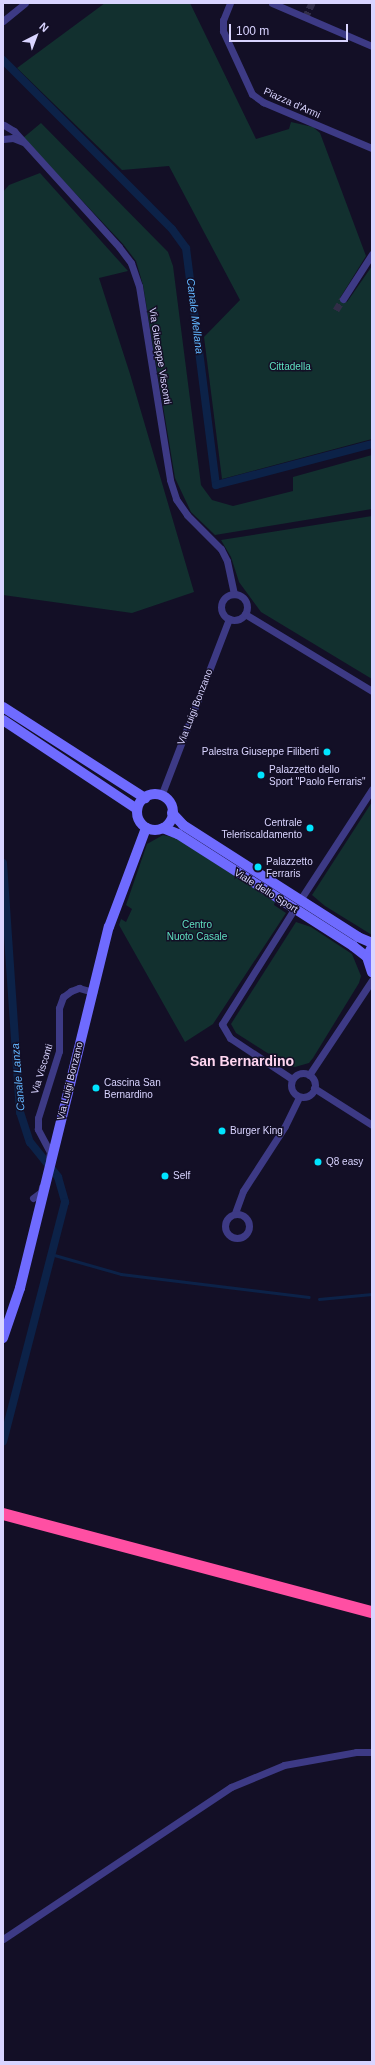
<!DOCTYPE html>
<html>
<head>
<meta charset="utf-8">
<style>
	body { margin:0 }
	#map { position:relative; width:375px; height:2065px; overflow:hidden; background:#130f26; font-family:Helvetica,sans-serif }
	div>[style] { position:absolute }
	.green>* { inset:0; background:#12302f }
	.stream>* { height:2.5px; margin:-1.25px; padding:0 1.25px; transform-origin:1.25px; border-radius:1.25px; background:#0c2248 }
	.canal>* { height:8px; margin:-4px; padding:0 4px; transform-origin:4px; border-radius:4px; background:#0c2248 }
	.street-tunnel>* { height:7px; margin-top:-3.5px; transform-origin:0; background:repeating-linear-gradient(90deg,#312d47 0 7px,transparent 0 10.5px) }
	.street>* { height:7px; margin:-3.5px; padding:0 3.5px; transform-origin:3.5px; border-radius:3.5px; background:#3d3a85 }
	.street>.ring { margin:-3.5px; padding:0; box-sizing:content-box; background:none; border:7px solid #3d3a85; border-radius:50% }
	.secondary>* { height:10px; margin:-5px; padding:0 5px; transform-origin:5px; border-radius:5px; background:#6f6bff }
	.secondary>.ring { margin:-5px; padding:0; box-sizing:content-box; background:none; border:10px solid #6f6bff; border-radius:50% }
	.highway>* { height:12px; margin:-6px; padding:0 6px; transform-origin:6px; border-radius:6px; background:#ff4fa3 }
	.dots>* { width:11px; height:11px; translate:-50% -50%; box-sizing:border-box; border:2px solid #130f26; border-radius:50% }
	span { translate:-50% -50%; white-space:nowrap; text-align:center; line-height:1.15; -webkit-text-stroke:3px #130f26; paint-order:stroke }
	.street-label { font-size:10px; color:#d9d4ff }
	.park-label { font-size:10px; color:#5fe0c0 }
	.poi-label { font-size:10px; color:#d9d4ff }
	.right { translate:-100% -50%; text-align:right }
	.left { translate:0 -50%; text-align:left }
	.water-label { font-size:11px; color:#62b6ff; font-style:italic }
	.district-label { font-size:14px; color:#ffd6f0; font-weight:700 }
	.frame { position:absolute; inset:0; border:4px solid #d9d4ff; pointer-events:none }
	.north { position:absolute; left:16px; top:16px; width:40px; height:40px; -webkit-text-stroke:3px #130f26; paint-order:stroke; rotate:42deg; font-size:11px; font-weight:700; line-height:16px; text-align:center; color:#d9d4ff }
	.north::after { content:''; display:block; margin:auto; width:14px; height:18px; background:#d9d4ff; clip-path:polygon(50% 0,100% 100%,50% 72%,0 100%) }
	.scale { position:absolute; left:229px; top:24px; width:119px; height:18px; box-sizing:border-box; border:2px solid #d9d4ff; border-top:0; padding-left:5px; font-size:12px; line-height:14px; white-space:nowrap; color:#d9d4ff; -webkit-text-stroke:3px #130f26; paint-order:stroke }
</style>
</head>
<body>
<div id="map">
	<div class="green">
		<div style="clip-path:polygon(105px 3px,190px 3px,256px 139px,289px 129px,291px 122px,313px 127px,320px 133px,366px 256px,340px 298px,347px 302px,372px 266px,372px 439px,222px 479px,204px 337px,240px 300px,169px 166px,122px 170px,17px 68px)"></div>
		<div style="clip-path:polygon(41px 123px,168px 252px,173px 266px,201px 485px,212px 500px,233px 506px,293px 491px,293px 477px,372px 455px,372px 509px,215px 535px,191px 512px,175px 478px,143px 285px,136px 261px,123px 244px,23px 138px)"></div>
		<div style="clip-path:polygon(40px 173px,128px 271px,99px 278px,130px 374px,194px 592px,132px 613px,3px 595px,3px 192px,9px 185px)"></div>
		<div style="clip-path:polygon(372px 516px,372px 679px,261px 612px,239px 582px,231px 557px,221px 540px)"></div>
		<div style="clip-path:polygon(372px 802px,372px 935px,325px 906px,312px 895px)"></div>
		<div style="clip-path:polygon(163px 835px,176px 838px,275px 902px,274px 905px,286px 913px,213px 1024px,185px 1042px,119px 925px,121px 919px,126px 922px,132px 909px,126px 905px,147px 844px)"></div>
		<div style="clip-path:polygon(296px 922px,311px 927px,352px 954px,361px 976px,359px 983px,313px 1058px,309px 1063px,295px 1067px,288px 1066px,236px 1033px,231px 1024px)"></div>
	</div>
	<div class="stream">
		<div style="left:51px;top:1254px;width:73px;rotate:15.9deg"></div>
		<div style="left:121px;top:1274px;width:189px;rotate:7deg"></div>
		<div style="left:319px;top:1299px;width:53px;rotate:-5.4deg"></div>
	</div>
	<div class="canal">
		<div style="left:3px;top:60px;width:239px;rotate:45deg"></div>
		<div style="left:172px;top:229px;width:24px;rotate:54deg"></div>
		<div style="left:186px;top:248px;width:239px;rotate:82.8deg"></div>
		<div style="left:216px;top:485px;width:161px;rotate:-14.7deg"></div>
		<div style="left:3px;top:863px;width:250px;rotate:86.1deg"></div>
		<div style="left:20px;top:1112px;width:32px;rotate:72deg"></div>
		<div style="left:30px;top:1142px;width:45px;rotate:51.3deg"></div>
		<div style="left:58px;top:1177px;width:26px;rotate:74deg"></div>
		<div style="left:65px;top:1202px;width:247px;rotate:104.5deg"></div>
	</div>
	<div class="street-tunnel">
		<div style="left:305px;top:18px;width:17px;rotate:-65deg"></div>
		<div style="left:336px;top:310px;width:13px;rotate:-58deg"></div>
	</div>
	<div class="street">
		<div style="left:230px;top:3px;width:18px;rotate:112deg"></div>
		<div style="left:223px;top:20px;width:11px;rotate:90deg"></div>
		<div style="left:223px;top:31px;width:69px;rotate:65.3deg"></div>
		<div style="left:252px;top:94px;width:14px;rotate:36deg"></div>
		<div style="left:263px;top:102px;width:118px;rotate:22.9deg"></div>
		<div style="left:272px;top:3px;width:109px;rotate:23.3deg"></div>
		<div style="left:3px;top:21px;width:28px;rotate:-39deg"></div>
		<div style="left:4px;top:125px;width:12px;rotate:31deg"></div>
		<div style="left:14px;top:131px;width:156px;rotate:47.8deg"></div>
		<div style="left:119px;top:247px;width:20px;rotate:53deg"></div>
		<div style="left:131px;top:263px;width:24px;rotate:71deg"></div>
		<div style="left:139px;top:286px;width:196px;rotate:80.9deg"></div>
		<div style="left:170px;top:480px;width:20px;rotate:72deg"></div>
		<div style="left:176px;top:499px;width:19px;rotate:55deg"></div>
		<div style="left:187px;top:515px;width:48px;rotate:45deg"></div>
		<div style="left:221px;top:549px;width:13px;rotate:63deg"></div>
		<div style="left:227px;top:561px;width:34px;rotate:78deg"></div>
		<div style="left:3px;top:139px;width:10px;rotate:-6deg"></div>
		<div style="left:13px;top:138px;width:11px;rotate:22deg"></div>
		<div style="left:343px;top:299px;width:54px;rotate:-57.2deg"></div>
		<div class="ring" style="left:221px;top:594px;width:19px;height:19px"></div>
		<div style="left:245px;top:614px;width:149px;rotate:31.2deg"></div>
		<div style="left:161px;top:796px;width:190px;rotate:-69deg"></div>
		<div style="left:300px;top:900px;width:132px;rotate:-57deg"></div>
		<div class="ring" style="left:291px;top:1073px;width:17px;height:17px"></div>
		<div style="left:309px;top:1075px;width:114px;rotate:-56.4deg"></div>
		<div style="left:292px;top:1079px;width:74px;rotate:-146.5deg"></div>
		<div style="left:230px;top:1038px;width:16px;rotate:-120deg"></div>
		<div style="left:222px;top:1024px;width:136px;rotate:-57.9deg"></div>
		<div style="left:314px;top:1088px;width:69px;rotate:32.5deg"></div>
		<div style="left:49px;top:1159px;width:7px;rotate:-82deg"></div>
		<div style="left:50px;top:1152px;width:26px;rotate:-118deg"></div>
		<div style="left:38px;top:1129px;width:11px;rotate:-90deg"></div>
		<div style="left:38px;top:1118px;width:70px;rotate:-72.6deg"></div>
		<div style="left:59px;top:1051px;width:43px;rotate:-90deg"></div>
		<div style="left:59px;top:1008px;width:12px;rotate:-70deg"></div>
		<div style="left:63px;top:997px;width:10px;rotate:-37deg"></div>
		<div style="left:71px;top:991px;width:9px;rotate:-21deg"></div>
		<div style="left:79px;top:988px;width:15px;rotate:16deg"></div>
		<div style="left:33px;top:1198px;width:10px;rotate:-37deg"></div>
		<div style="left:41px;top:1192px;width:5px;rotate:-79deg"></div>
		<div style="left:235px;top:1213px;width:23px;rotate:-70deg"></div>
		<div style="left:243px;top:1191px;width:77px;rotate:-57.1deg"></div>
		<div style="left:285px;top:1126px;width:32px;rotate:-64deg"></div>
		<div class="ring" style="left:225px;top:1214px;width:17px;height:17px"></div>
		<div style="left:3px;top:1939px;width:274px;rotate:-33.7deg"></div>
		<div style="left:231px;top:1787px;width:57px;rotate:-22.5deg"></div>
		<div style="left:284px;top:1765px;width:73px;rotate:-10.2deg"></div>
		<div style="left:356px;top:1752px;width:16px"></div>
	</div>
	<div class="secondary">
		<div style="left:3px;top:707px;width:169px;rotate:32.7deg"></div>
		<div style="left:3px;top:720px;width:161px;rotate:33.6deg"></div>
		<div class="ring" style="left:137px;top:794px;width:26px;height:26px"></div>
		<div style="left:172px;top:813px;width:16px;rotate:47deg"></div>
		<div style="left:183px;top:825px;width:208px;rotate:32.6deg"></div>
		<div style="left:358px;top:937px;width:15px;rotate:23deg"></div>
		<div style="left:163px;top:828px;width:16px;rotate:22deg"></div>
		<div style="left:178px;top:834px;width:208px;rotate:32.6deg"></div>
		<div style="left:353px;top:946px;width:18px;rotate:38deg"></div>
		<div style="left:372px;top:947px;width:11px;rotate:117deg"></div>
		<div style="left:367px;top:957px;width:16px;rotate:72deg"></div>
		<div style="left:3px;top:1338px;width:53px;rotate:-71.2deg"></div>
		<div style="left:20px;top:1288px;width:372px;rotate:-76.2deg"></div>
		<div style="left:109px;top:927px;width:106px;rotate:-69.5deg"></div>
	</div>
	<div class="highway">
		<div style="left:3px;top:1514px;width:382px;rotate:14.9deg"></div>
	</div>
	<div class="dots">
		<div style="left:327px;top:752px;background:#00e5ff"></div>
		<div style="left:261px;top:775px;background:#00e5ff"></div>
		<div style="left:310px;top:828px;background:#00e5ff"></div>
		<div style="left:258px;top:867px;background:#00e5ff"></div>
		<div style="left:96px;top:1088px;background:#00e5ff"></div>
		<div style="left:222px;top:1131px;background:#00e5ff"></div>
		<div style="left:318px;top:1162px;background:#00e5ff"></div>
		<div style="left:165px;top:1176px;background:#00e5ff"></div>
	</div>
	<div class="street-label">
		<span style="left:292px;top:103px;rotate:24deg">Piazza d'Armi</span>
		<span style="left:160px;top:356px;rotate:81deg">Via Giuseppe Visconti</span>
		<span style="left:195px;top:707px;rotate:-69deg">Via Luigi Bonzano</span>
		<span style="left:266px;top:891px;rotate:32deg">Viale dello Sport</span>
		<span style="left:42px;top:1069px;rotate:-73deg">Via Visconti</span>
		<span style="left:70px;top:1081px;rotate:-76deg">Via Luigi Bonzano</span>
	</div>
	<div class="park-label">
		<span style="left:290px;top:367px">Cittadella</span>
		<span style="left:197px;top:930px">Centro<br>Nuoto Casale</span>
	</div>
	<div class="poi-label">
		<span class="right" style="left:319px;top:752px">Palestra Giuseppe Filiberti</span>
		<span class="left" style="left:269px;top:775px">Palazzetto dello<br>Sport "Paolo Ferraris"</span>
		<span class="right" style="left:302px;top:828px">Centrale<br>Teleriscaldamento</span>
		<span class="left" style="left:266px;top:867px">Palazzetto<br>Ferraris</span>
		<span class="left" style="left:104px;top:1088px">Cascina San<br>Bernardino</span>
		<span class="left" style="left:230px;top:1131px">Burger King</span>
		<span class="left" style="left:326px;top:1162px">Q8 easy</span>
		<span class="left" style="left:173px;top:1176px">Self</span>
	</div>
	<div class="water-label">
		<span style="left:195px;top:316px;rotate:83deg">Canale Mellana</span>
		<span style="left:18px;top:1077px;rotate:-95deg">Canale Lanza</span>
	</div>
	<div class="district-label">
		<span style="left:242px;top:1061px">San Bernardino</span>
	</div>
	<div class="frame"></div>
	<div class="north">N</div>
	<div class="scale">100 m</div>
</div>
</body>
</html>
